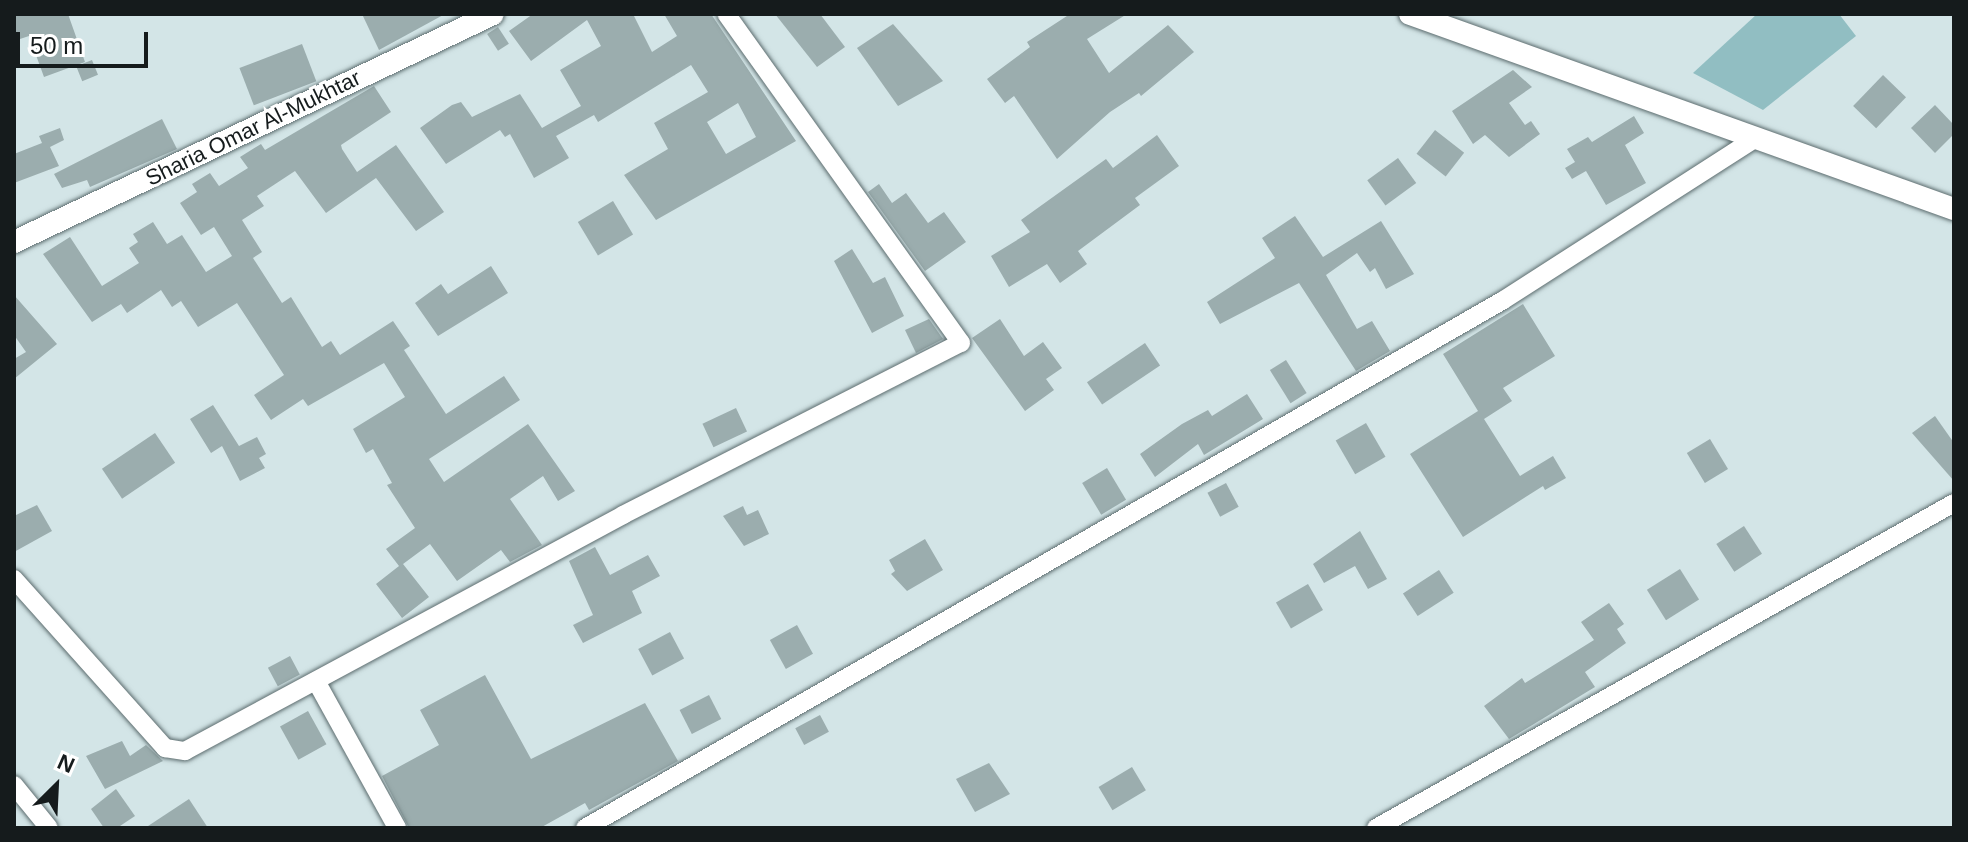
<!DOCTYPE html>
<html>
<head>
<meta charset="utf-8">
<style>
	body { margin:0 }
	#map { position:relative; width:1968px; height:842px; overflow:hidden; background:#d3e5e7; font-family:Helvetica,sans-serif }
	div>[style] { position:absolute }
	.green>* { inset:0; background:#91bec2 }
	.building>* { inset:0; background:#9badae; transform-origin:0 0 }
	.roads { filter:drop-shadow(0 0 2px #5c6c6e) drop-shadow(0 0 2px #5c6c6e) }
	.minor>* { height:18px; margin:-9px; padding:0 9px; transform-origin:9px; border-radius:9px; background:#fff }
	.tertiary>* { height:22px; margin:-11px; padding:0 11px; transform-origin:11px; border-radius:11px; background:#fff }
	span { translate:-50% -50%; white-space:nowrap; text-align:center; line-height:1.15; -webkit-text-stroke:6px #fff; paint-order:stroke }
	.street-label { font-size:22px; color:#151b1c }
	.frame { position:absolute; inset:0; border:16px solid #151b1c; pointer-events:none }
	.north { position:absolute; left:16px; top:746px; width:80px; height:80px; -webkit-text-stroke:6px #fff; paint-order:stroke; rotate:24deg; font-size:22px; font-weight:700; line-height:32px; text-align:center; color:#151b1c }
	.north::after { content:''; display:block; margin:auto; width:28px; height:36px; background:#151b1c; clip-path:polygon(50% 0,100% 100%,50% 72%,0 100%) }
	.scale { position:absolute; left:16px; top:32px; width:132px; height:36px; box-sizing:border-box; border:4px solid #151b1c; border-top:0; padding-left:10px; font-size:24px; line-height:28px; white-space:nowrap; color:#151b1c; -webkit-text-stroke:6px #fff; paint-order:stroke }
</style>
</head>
<body>
<div id="map">
	<div class="green">
		<div style="clip-path:polygon(1757px 14px,1839px 14px,1856px 36px,1763px 110px,1693px 73px)"></div>
	</div>
	<div class="building">
		<div style="clip-path:polygon(14px 14px,68px 14px,85px 62px,44px 77px,29px 36px,14px 41px)"></div>
		<div style="clip-path:polygon(362px 14px,445px 14px,379px 50px)"></div>
		<div style="clip-path:polygon(evenodd,533px 14px,633px 14px,652px 52px,677px 36px,664px 14px,711px 14px,796px 141px,656px 220px,624px 175px,668px 149px,654px 123px,708px 92px,691px 65px,598px 122px,594px 115px,556px 136px,569px 158px,534px 178px,510px 134px,505px 137px,500px 130px,446px 164px,420px 128px,452px 105px,461px 102px,472px 117px,520px 94px,542px 128px,581px 106px,560px 70px,601px 46px,587px 20px,531px 61px,509px 31px,533px 14px,738px 103px,756px 137px,726px 154px,707px 122px,738px 103px)"></div>
		<div style="clip-path:polygon(775px 14px,820px 14px,845px 47px,817px 67px)"></div>
		<div style="clip-path:polygon(1070px 14px,1127px 14px,1087px 39px,1109px 73px,1168px 25px,1194px 52px,1141px 96px,1139px 93px,1110px 112px,1057px 159px,1014px 96px,1005px 103px,987px 79px,1030px 47px,1027px 42px)"></div>
		<div style="clip-path:polygon(893px 24px,943px 81px,898px 106px,857px 48px)"></div>
		<div style="left:498px;top:27px;width:20px;height:13px;rotate:57deg"></div>
		<div style="left:302px;top:44px;width:40px;height:67px;rotate:69deg"></div>
		<div style="left:92px;top:60px;width:16px;height:17px;rotate:68deg"></div>
		<div style="clip-path:polygon(1513px 70px,1532px 87px,1509px 103px,1525px 125px,1531px 121px,1540px 134px,1509px 157px,1485px 135px,1473px 144px,1452px 111px)"></div>
		<div style="left:1883px;top:75px;width:32px;height:43px;rotate:44deg"></div>
		<div style="clip-path:polygon(374px 86px,391px 112px,341px 145px,342px 149px,357px 172px,396px 145px,444px 212px,416px 231px,376px 178px,326px 213px,295px 171px,257px 196px,264px 206px,242px 220px,262px 252px,253px 258px,282px 303px,291px 297px,322px 347px,331px 341px,340px 355px,393px 321px,410px 346px,404px 350px,446px 414px,504px 376px,520px 400px,429px 459px,444px 482px,528px 424px,575px 491px,558px 501px,543px 476px,510px 499px,542px 545px,510px 562px,501px 550px,457px 581px,430px 544px,403px 564px,429px 597px,402px 618px,376px 584px,399px 566px,386px 549px,415px 528px,387px 485px,392px 483px,373px 449px,366px 453px,353px 429px,405px 397px,384px 363px,308px 406px,303px 399px,271px 420px,254px 395px,284px 375px,237px 303px,198px 327px,181px 301px,172px 307px,161px 290px,127px 313px,121px 304px,92px 322px,43px 254px,70px 237px,102px 286px,139px 263px,129px 248px,138px 242px,133px 234px,153px 222px,167px 244px,182px 235px,206px 272px,232px 256px,214px 227px,201px 235px,180px 203px,197px 192px,192px 184px,210px 173px,219px 186px,248px 168px,240px 157px,261px 144px,265px 150px)"></div>
		<div style="clip-path:polygon(1935px 105px,1954px 125px,1954px 134px,1935px 153px,1911px 128px)"></div>
		<div style="clip-path:polygon(1634px 116px,1644px 133px,1625px 145px,1646px 183px,1606px 205px,1586px 171px,1572px 179px,1565px 168px,1575px 162px,1567px 149px,1588px 137px,1592px 142px)"></div>
		<div style="clip-path:polygon(162px 119px,177px 149px,90px 187px,87px 180px,62px 188px,54px 174px)"></div>
		<div style="clip-path:polygon(60px 128px,64px 140px,50px 147px,59px 166px,14px 183px,14px 154px,42px 143px,39px 136px)"></div>
		<div style="left:1435px;top:130px;width:37px;height:30px;rotate:38deg"></div>
		<div style="clip-path:polygon(1157px 135px,1179px 166px,1135px 198px,1140px 205px,1078px 251px,1087px 264px,1060px 283px,1047px 264px,1009px 287px,991px 256px,1030px 232px,1021px 220px,1106px 159px,1113px 168px)"></div>
		<div style="left:1398px;top:158px;width:31px;height:38px;rotate:54deg"></div>
		<div style="clip-path:polygon(879px 184px,892px 203px,906px 193px,928px 223px,944px 212px,966px 242px,925px 271px,868px 192px)"></div>
		<div style="left:613px;top:201px;width:39px;height:41px;rotate:59deg"></div>
		<div style="clip-path:polygon(1295px 216px,1323px 257px,1381px 221px,1414px 274px,1386px 289px,1375px 268px,1370px 272px,1357px 253px,1326px 275px,1357px 329px,1372px 321px,1390px 351px,1356px 371px,1299px 283px,1220px 324px,1207px 302px,1275px 258px,1262px 238px)"></div>
		<div style="clip-path:polygon(852px 249px,873px 283px,885px 277px,904px 316px,872px 333px,834px 261px)"></div>
		<div style="clip-path:polygon(491px 266px,508px 293px,438px 336px,415px 303px,441px 284px,448px 294px)"></div>
		<div style="clip-path:polygon(14px 295px,57px 344px,14px 379px,14px 359px,26px 352px,14px 335px)"></div>
		<div style="clip-path:polygon(1523px 304px,1555px 356px,1503px 388px,1512px 401px,1484px 419px,1520px 476px,1553px 456px,1566px 478px,1545px 490px,1543px 486px,1463px 537px,1410px 454px,1478px 411px,1443px 354px)"></div>
		<div style="clip-path:polygon(929px 319px,943px 339px,916px 353px,905px 330px)"></div>
		<div style="clip-path:polygon(1000px 319px,1024px 356px,1043px 342px,1062px 368px,1046px 379px,1054px 390px,1025px 411px,972px 338px)"></div>
		<div style="left:1145px;top:343px;width:27px;height:70px;rotate:56deg"></div>
		<div style="left:1286px;top:360px;width:39px;height:19px;rotate:58deg"></div>
		<div style="clip-path:polygon(1247px 394px,1263px 419px,1204px 455px,1198px 444px,1155px 477px,1140px 454px,1182px 424px,1208px 410px,1212px 416px)"></div>
		<div style="clip-path:polygon(213px 405px,239px 446px,257px 437px,266px 454px,259px 458px,265px 468px,240px 481px,222px 446px,211px 453px,190px 419px)"></div>
		<div style="left:736px;top:408px;width:26px;height:37px;rotate:65deg"></div>
		<div style="clip-path:polygon(1935px 416px,1954px 443px,1954px 481px,1912px 433px)"></div>
		<div style="left:1366px;top:423px;width:39px;height:35px;rotate:60deg"></div>
		<div style="left:155px;top:433px;width:36px;height:64px;rotate:56deg"></div>
		<div style="left:1710px;top:439px;width:35px;height:27px;rotate:59deg"></div>
		<div style="left:1107px;top:468px;width:37px;height:29px;rotate:59deg"></div>
		<div style="left:1226px;top:483px;width:27px;height:21px;rotate:62deg"></div>
		<div style="clip-path:polygon(37px 505px,52px 531px,14px 552px,14px 516px)"></div>
		<div style="clip-path:polygon(743px 506px,747px 515px,758px 510px,769px 534px,744px 546px,723px 516px)"></div>
		<div style="left:1744px;top:526px;width:33px;height:33px;rotate:57deg"></div>
		<div style="clip-path:polygon(1360px 531px,1387px 579px,1368px 589px,1355px 566px,1324px 583px,1313px 564px)"></div>
		<div style="clip-path:polygon(925px 539px,943px 570px,907px 591px,891px 574px,895px 571px,889px 560px)"></div>
		<div style="clip-path:polygon(595px 547px,610px 575px,648px 555px,660px 576px,632px 591px,642px 613px,583px 643px,573px 625px,593px 615px,569px 561px)"></div>
		<div style="left:1680px;top:569px;width:36px;height:39px;rotate:58deg"></div>
		<div style="left:1439px;top:570px;width:27px;height:43px;rotate:57deg"></div>
		<div style="left:1308px;top:584px;width:30px;height:37px;rotate:60deg"></div>
		<div style="clip-path:polygon(1609px 603px,1624px 624px,1617px 629px,1626px 643px,1585px 672px,1595px 687px,1509px 739px,1484px 706px,1522px 678px,1525px 683px,1594px 640px,1581px 622px)"></div>
		<div style="left:797px;top:625px;width:33px;height:31px;rotate:61deg"></div>
		<div style="left:670px;top:632px;width:30px;height:36px;rotate:62deg"></div>
		<div style="left:290px;top:656px;width:21px;height:25px;rotate:62deg"></div>
		<div style="clip-path:polygon(485px 675px,531px 759px,645px 703px,678px 761px,589px 810px,585px 803px,540px 828px,409px 828px,382px 776px,439px 745px,420px 710px)"></div>
		<div style="left:709px;top:695px;width:27px;height:33px;rotate:63deg"></div>
		<div style="left:308px;top:711px;width:38px;height:32px;rotate:61deg"></div>
		<div style="left:820px;top:715px;width:19px;height:28px;rotate:62deg"></div>
		<div style="clip-path:polygon(122px 741px,130px 756px,146px 745px,163px 761px,105px 789px,86px 756px)"></div>
		<div style="clip-path:polygon(989px 763px,1010px 794px,975px 812px,956px 779px)"></div>
		<div style="left:1132px;top:767px;width:27px;height:39px;rotate:59deg"></div>
		<div style="clip-path:polygon(116px 789px,135px 816px,117px 828px,104px 828px,91px 809px)"></div>
		<div style="clip-path:polygon(189px 799px,208px 828px,145px 828px)"></div>
	</div>
	<div class="roads">
		<div class="minor">
			<div style="left:14px;top:579px;width:227px;rotate:48.2deg"></div>
			<div style="left:165px;top:748px;width:20px;rotate:9deg"></div>
			<div style="left:185px;top:751px;width:498px;rotate:-28.3deg"></div>
			<div style="left:623px;top:515px;width:379px;rotate:-27deg"></div>
			<div style="left:961px;top:343px;width:404px;rotate:-125.5deg"></div>
			<div style="left:316px;top:681px;width:168px;rotate:61.1deg"></div>
			<div style="left:14px;top:785px;width:55px;rotate:50.9deg"></div>
			<div style="left:585px;top:828px;width:1058px;rotate:-29.89deg"></div>
			<div style="left:1502px;top:301px;width:302px;rotate:-32.7deg"></div>
			<div style="left:1376px;top:828px;width:663px;rotate:-29.35deg"></div>
		</div>
		<div class="tertiary">
			<div style="left:1410px;top:14px;width:578px;rotate:19.72deg"></div>
			<div style="left:14px;top:242px;width:530px;rotate:-25.45deg"></div>
		</div>
	</div>
	<div class="street-label">
		<span style="left:253px;top:128px;rotate:-26deg">Sharia Omar Al-Mukhtar</span>
	</div>
	<div class="frame"></div>
	<div class="north">N</div>
	<div class="scale">50 m</div>
</div>
</body>
</html>
